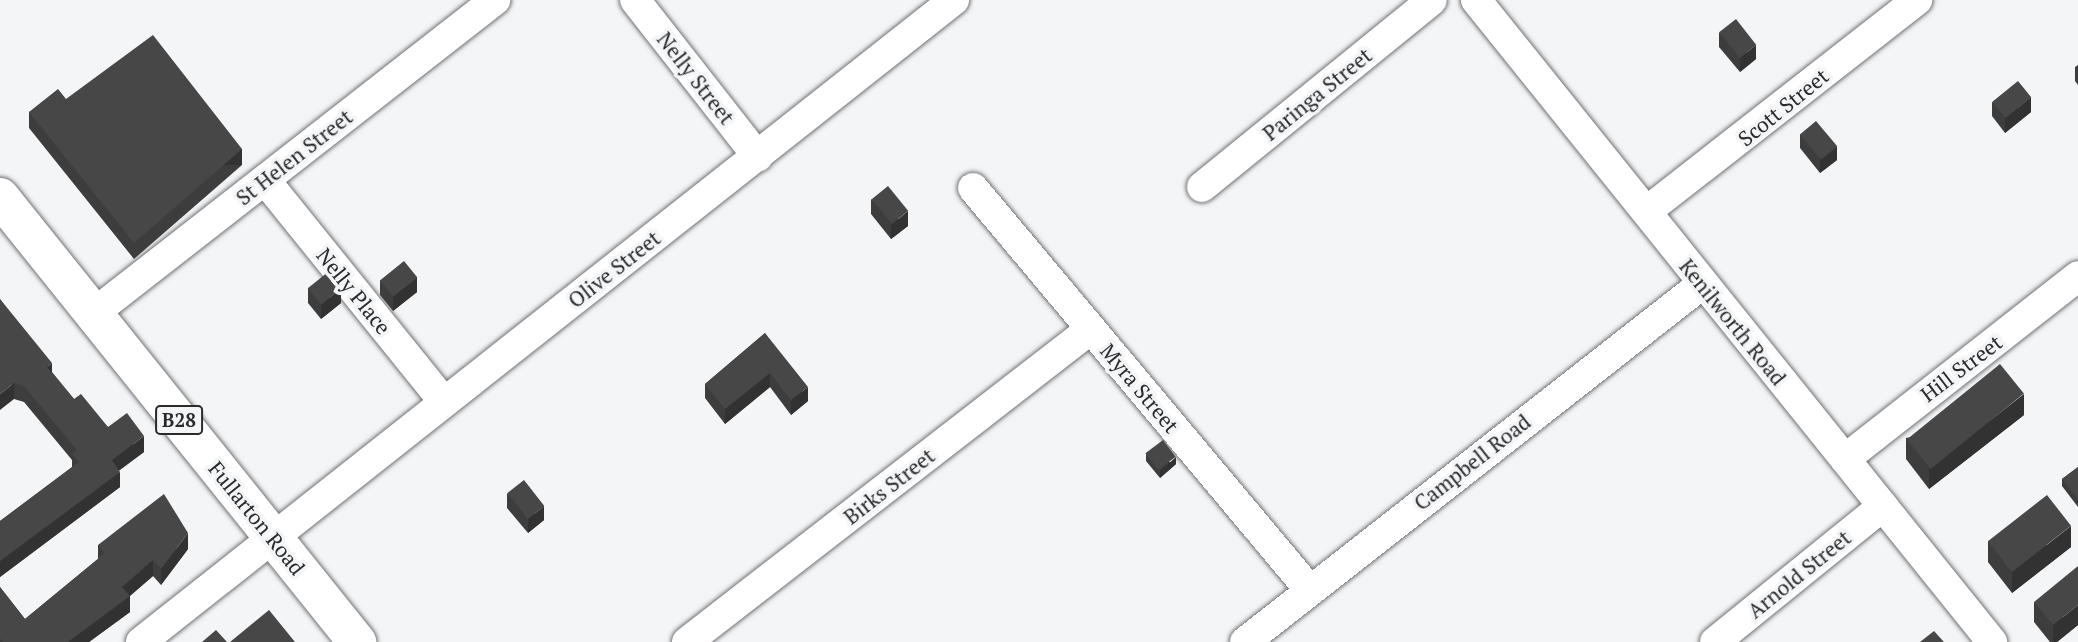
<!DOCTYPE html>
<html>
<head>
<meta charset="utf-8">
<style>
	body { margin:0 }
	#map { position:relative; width:2078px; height:642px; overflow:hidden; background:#f3f5f7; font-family:"PT Serif",serif }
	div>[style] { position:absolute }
	.roads { filter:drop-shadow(0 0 2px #717274) drop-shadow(0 0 2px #717274) }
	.minor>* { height:30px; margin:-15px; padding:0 15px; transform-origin:15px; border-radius:15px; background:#fff }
	.primary>* { height:38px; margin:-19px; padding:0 19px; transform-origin:19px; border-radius:19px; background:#fff }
	.wall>* { inset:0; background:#3d3d3e }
	.shaded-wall>* { inset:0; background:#323232; transform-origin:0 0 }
	.building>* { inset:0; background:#474748; transform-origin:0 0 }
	span { translate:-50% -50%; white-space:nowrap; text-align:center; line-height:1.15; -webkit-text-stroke:7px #f3f5f7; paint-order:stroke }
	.shield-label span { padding:2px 5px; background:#f3f5f7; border:2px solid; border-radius:5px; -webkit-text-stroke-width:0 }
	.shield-label { font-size:19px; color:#292a2b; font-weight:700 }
	.street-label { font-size:21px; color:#292a2b }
</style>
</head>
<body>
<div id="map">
	<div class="roads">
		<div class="minor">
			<div style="left:635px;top:0;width:199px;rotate:51.9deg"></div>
			<div style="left:1476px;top:0;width:824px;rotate:51.21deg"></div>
			<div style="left:265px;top:180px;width:285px;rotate:51.1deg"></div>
			<div style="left:1202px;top:187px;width:296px;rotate:-39.1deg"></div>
			<div style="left:973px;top:188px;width:522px;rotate:50.05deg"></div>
			<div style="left:1647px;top:211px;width:343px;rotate:-38deg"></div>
			<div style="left:94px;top:313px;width:509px;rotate:-37.97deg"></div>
			<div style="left:1845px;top:459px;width:296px;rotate:-38.1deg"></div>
			<div style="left:141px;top:642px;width:1036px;rotate:-38.3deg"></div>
			<div style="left:687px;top:642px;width:511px;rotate:-37.77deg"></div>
			<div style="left:1245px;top:642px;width:579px;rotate:-38.06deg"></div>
			<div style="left:1715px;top:642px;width:216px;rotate:-39deg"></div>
		</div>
		<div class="primary">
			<div style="left:0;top:197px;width:571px;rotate:51.26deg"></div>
		</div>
	</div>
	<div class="wall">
		<div style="clip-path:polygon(1719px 32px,1756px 59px,1740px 72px,1719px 47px)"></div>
		<div style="clip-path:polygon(2078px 65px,2078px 85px,2075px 81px,2075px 67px)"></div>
		<div style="clip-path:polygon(66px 99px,242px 165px,134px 259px,29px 128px,29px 112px)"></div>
		<div style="clip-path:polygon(1992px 102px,2031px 112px,2005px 133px,1992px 116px)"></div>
		<div style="clip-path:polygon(1800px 134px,1837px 160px,1820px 173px,1800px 148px)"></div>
		<div style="clip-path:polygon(871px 199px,908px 226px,891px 239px,871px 214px)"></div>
		<div style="clip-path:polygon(380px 280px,417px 292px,393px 311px,380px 295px)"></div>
		<div style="clip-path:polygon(308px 288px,341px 303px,321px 319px,308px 303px)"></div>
		<div style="clip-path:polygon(0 299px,52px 372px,74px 399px,108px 427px,144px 452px,119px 470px,120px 487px,0 577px,0 521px,72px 467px,72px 460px,24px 402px,14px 399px)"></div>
		<div style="clip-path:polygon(765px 333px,808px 401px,791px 415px,770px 387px,725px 424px,705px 398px,705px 384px)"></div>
		<div style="clip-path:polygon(2024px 415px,1929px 489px,1906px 459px,1906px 438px)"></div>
		<div style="clip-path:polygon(1146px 454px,1176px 464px,1160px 478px,1146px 461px)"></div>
		<div style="clip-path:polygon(2078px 467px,2078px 507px,2062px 486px,2062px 479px)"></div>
		<div style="clip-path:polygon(507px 493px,544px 520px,528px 533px,507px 508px)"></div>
		<div style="clip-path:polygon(1988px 541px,2071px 547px,2012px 593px,1988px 562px)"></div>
		<div style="clip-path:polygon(98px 545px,188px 549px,161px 585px,153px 576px,130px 596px,130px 612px,89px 642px,0 642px,0 587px,25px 619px,98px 559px)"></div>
		<div style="clip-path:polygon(2034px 602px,2078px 625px,2057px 642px,2050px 642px,2034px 622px)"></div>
	</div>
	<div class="shaded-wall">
		<div style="clip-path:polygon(1756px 45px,1756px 59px,1740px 72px,1740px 58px)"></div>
		<div style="clip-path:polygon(2031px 97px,2031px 112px,2005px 133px,2005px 118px)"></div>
		<div style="clip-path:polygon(1837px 146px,1837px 160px,1820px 173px,1820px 159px)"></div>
		<div style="left:242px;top:149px;width:16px;height:143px;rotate:90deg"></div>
		<div style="clip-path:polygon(908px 211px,908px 226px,891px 239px,891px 225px)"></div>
		<div style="clip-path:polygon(417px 277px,417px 292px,393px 311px,393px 296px)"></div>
		<div style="clip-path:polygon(341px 288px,341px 303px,321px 319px,321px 305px)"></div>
		<div style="clip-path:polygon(52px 363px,52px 378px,47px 367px)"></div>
		<div style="clip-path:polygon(770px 373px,770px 387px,725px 424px,725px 409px)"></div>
		<div style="clip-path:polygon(14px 383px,14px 399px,0 410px,0 394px)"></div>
		<div style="clip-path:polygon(808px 387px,808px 401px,791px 415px,791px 400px)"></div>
		<div style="clip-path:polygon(2024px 394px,2024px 415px,1929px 489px,1929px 468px)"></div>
		<div style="clip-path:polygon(144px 436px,144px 452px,112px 476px,112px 460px)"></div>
		<div style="clip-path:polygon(1176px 457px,1176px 464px,1160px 478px,1160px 471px)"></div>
		<div style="clip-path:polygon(120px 472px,120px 487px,0 577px,0 561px)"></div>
		<div style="clip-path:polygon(544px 506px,544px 520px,528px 533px,528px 519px)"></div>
		<div style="clip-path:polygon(2071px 526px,2071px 547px,2012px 593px,2012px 572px)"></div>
		<div style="clip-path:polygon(188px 533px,188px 549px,161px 585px,161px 569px)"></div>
		<div style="clip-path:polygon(153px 560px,153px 576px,125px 600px,130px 596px,130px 612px,89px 642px,68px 642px,122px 587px)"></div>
		<div style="clip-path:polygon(2078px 605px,2078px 625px,2057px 642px,2053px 642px,2053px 625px)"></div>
	</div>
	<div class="building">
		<div style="left:1736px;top:19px;width:33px;height:21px;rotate:52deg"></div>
		<div style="clip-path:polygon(153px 35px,242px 149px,134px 243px,29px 112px,58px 89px,66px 99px)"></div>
		<div style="left:2018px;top:81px;width:21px;height:33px;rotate:51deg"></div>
		<div style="left:1816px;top:121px;width:33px;height:21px;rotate:50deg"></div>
		<div style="left:888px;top:186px;width:32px;height:21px;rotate:51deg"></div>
		<div style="left:404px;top:261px;width:21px;height:31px;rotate:51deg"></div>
		<div style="left:328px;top:272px;width:21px;height:26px;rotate:51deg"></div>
		<div style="clip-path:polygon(0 299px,52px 363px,47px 367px,74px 399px,81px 394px,108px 427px,127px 413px,144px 436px,112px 460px,120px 472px,0 561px,0 521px,79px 462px,72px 454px,77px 450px,24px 386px,14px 383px,0 394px)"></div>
		<div style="clip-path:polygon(765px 333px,808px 387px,791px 400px,770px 373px,725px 409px,705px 384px)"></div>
		<div style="left:2000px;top:364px;width:38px;height:120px;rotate:51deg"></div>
		<div style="left:1163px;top:440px;width:21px;height:22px;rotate:53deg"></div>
		<div style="clip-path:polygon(2078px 467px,2078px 499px,2062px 479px)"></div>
		<div style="left:524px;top:480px;width:33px;height:21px;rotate:52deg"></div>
		<div style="clip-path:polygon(164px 494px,188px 533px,161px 569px,153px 560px,122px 587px,130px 596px,68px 642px,3px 642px,0 638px,0 587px,25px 619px,105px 553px,98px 545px)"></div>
		<div style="left:2047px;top:495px;width:39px;height:75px;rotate:52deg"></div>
		<div style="clip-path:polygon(2078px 566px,2078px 605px,2053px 625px,2034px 602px)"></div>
		<div style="clip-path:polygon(269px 610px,295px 642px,230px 642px)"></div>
		<div style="clip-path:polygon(216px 630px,227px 642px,202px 642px)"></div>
		<div style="clip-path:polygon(1934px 631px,1944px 642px,1920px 642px)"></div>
	</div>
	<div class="shield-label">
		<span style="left:179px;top:420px">B28</span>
	</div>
	<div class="street-label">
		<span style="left:696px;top:78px;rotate:52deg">Nelly Street</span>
		<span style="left:1317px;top:94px;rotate:-39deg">Paringa Street</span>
		<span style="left:1783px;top:107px;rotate:-39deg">Scott Street</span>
		<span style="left:294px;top:157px;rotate:-38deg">St Helen Street</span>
		<span style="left:614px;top:269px;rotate:-38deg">Olive Street</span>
		<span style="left:354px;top:291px;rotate:51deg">Nelly Place</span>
		<span style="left:1733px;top:322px;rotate:51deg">Kenilworth Road</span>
		<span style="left:1961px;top:368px;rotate:-37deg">Hill Street</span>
		<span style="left:1140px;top:388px;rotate:50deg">Myra Street</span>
		<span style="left:1472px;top:462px;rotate:-38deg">Campbell Road</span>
		<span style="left:889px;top:486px;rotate:-38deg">Birks Street</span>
		<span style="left:257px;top:518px;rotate:51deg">Fullarton Road</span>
		<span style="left:1799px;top:574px;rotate:-39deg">Arnold Street</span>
	</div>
</div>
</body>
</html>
